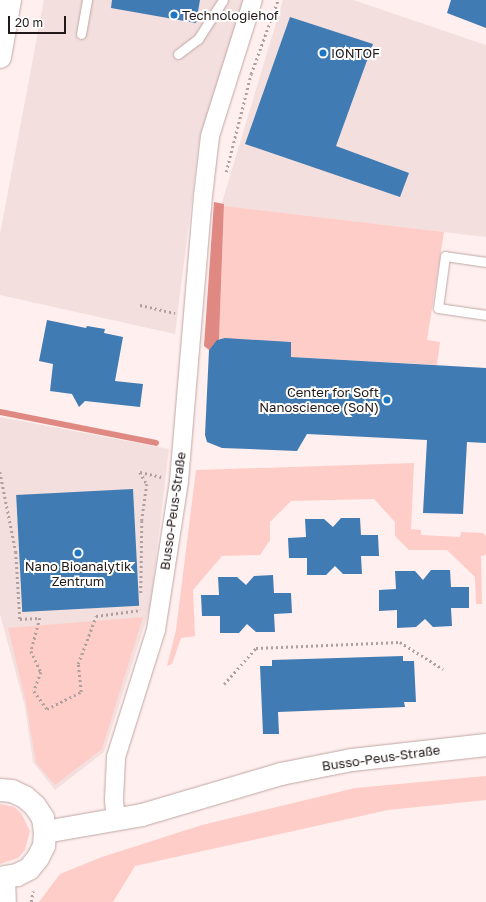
<!DOCTYPE html>
<html>
<head>
<meta charset="utf-8">
<style>
	body { margin:0 }
	#map { position:relative; width:486px; height:902px; overflow:hidden; background:#ffefee; font-family:"Golos Text",sans-serif }
	div>[style] { position:absolute }
	.built>* { inset:0; background:#f3dfdd }
	.green>* { inset:0; background:#fecdc8 }
	.water>* { inset:0; background:#e08983 }
	.stream>* { height:6px; margin:-3px; padding:0 3px; transform-origin:3px; border-radius:3px; background:#e08983 }
	.building>* { inset:0; background:#417bb4; transform-origin:0 0 }
	.path>* { height:2.5px; margin-top:-1.25px; transform-origin:0; background:repeating-linear-gradient(90deg,#ada09f 0 2px,transparent 0 5px) }
	.roads { filter:drop-shadow(0 0 1px #bfa7a4) drop-shadow(0 0 1px #bfa7a4) }
	.service>* { height:9px; margin:-4.5px; padding:0 4.5px; transform-origin:4.5px; border-radius:4.5px; background:#fff }
	.minor>* { height:18px; margin:-9px; padding:0 9px; transform-origin:9px; border-radius:9px; background:#fff }
	.secondary>* { height:22px; margin:-11px; padding:0 11px; transform-origin:11px; border-radius:11px; background:#fff }
	.dots>* { width:11px; height:11px; translate:-50% -50%; box-sizing:border-box; border:2px solid #fff; border-radius:50% }
	span { translate:-50% -50%; white-space:nowrap; text-align:center; line-height:1.15; -webkit-text-stroke:4px #fff; paint-order:stroke }
	.poi-label { font-size:13px; color:#211817 }
	.left { translate:0 -50%; text-align:left }
	.right { translate:-100% -50%; text-align:right }
	.street-label { font-size:13px; color:#211817 }
	.scale { position:absolute; left:8px; top:16px; width:58px; height:18px; box-sizing:border-box; border:2px solid #211817; border-top:0; padding-left:5px; font-size:12px; line-height:14px; white-space:nowrap; color:#211817; -webkit-text-stroke:3px #fff; paint-order:stroke }
</style>
</head>
<body>
<div id="map">
	<div class="built">
		<div style="clip-path:polygon(44px 0,246px 0,199px 142px,175px 334px,0 295px,0 234px)"></div>
		<div style="clip-path:polygon(283px 0,353px 0,486px 45px,486px 237px,221px 206px)"></div>
		<div style="clip-path:polygon(0 417px,169px 449px,150px 608px,104px 752px,55px 790px,33px 762px,25px 707px,0 614px)"></div>
	</div>
	<div class="green">
		<div style="clip-path:polygon(224px 206px,444px 232px,427px 340px,440px 342px,437px 365px,291px 357px,291px 342px,219px 339px)"></div>
		<div style="clip-path:polygon(414px 463px,411px 529px,421px 530px,421px 535px,460px 537px,461px 532px,483px 533px,486px 536px,486px 555px,481px 556px,482px 604px,476px 604px,475px 577px,447px 550px,409px 550px,395px 536px,395px 522px,374px 499px,291px 501px,270px 522px,270px 540px,260px 555px,222px 556px,193px 590px,195px 636px,181px 638px,172px 664px,167px 666px,176px 630px,196px 470px)"></div>
		<div style="clip-path:polygon(143px 617px,102px 749px,55px 785px,36px 763px,26px 702px,8px 628px)"></div>
		<div style="clip-path:polygon(486px 776px,486px 800px,388px 810px,135px 866px,113px 902px,39px 902px,60px 874px,102px 857px,202px 825px,355px 788px)"></div>
		<div style="clip-path:polygon(0 804px,14px 807px,21px 813px,30px 831px,25px 850px,18px 858px,0 864px)"></div>
	</div>
	<div class="water">
		<div style="clip-path:polygon(214px 202px,224px 204px,219px 339px,209px 350px,204px 346px)"></div>
	</div>
	<div class="stream">
		<div style="left:0;top:412px;width:159px;rotate:11.2deg"></div>
	</div>
	<div class="building">
		<div style="clip-path:polygon(112px 0,200px 0,196px 23px,111px 8px)"></div>
		<div style="clip-path:polygon(451px 0,486px 0,486px 28px,447px 13px)"></div>
		<div style="clip-path:polygon(290px 17px,373px 44px,336px 146px,409px 173px,400px 197px,245px 144px)"></div>
		<div style="clip-path:polygon(47px 320px,86px 328px,87px 326px,105px 329px,104px 333px,123px 337px,115px 381px,143px 384px,140px 407px,85px 401px,79px 407px,72px 394px,50px 391px,53px 364px,39px 361px)"></div>
		<div style="clip-path:polygon(225px 338px,291px 342px,291px 357px,486px 368px,486px 443px,467px 442px,463px 514px,423px 513px,427px 440px,307px 434px,297px 451px,222px 448px,207px 442px,205px 435px,209px 350px,217px 340px)"></div>
		<div style="left:133px;top:489px;width:117px;height:117px;rotate:87deg"></div>
		<div style="clip-path:polygon(341px 518px,360px 518px,361px 535px,378px 535px,379px 556px,361px 556px,362px 574px,343px 574px,335px 566px,326px 575px,307px 575px,307px 558px,289px 558px,288px 538px,306px 537px,305px 519px,324px 519px,333px 527px)"></div>
		<div style="clip-path:polygon(431px 570px,450px 570px,451px 587px,469px 587px,469px 608px,451px 608px,452px 626px,433px 627px,425px 619px,416px 627px,397px 628px,397px 610px,379px 611px,379px 590px,396px 589px,395px 571px,415px 571px,423px 580px)"></div>
		<div style="clip-path:polygon(273px 575px,274px 593px,291px 593px,292px 613px,274px 614px,275px 632px,256px 632px,247px 624px,239px 633px,220px 633px,220px 616px,202px 616px,201px 595px,219px 595px,218px 577px,237px 577px,246px 585px,254px 576px)"></div>
		<div style="clip-path:polygon(403px 656px,403px 661px,414px 661px,416px 702px,404px 702px,405px 707px,278px 712px,279px 734px,263px 734px,260px 666px,272px 666px,272px 660px)"></div>
	</div>
	<div class="path">
		<div style="left:226px;top:172px;width:101px;rotate:-75.7deg"></div>
		<div style="left:251px;top:74px;width:79px;rotate:-70deg"></div>
		<div style="left:140px;top:305px;width:36px;rotate:13deg"></div>
		<div style="left:0;top:472px;width:82px;rotate:78.7deg"></div>
		<div style="left:16px;top:552px;width:67px;rotate:86.6deg"></div>
		<div style="left:20px;top:619px;width:20px;rotate:-3deg"></div>
		<div style="left:40px;top:618px;width:34px;rotate:105deg"></div>
		<div style="left:31px;top:651px;width:23px;rotate:65deg"></div>
		<div style="left:41px;top:672px;width:20px;rotate:110deg"></div>
		<div style="left:34px;top:691px;width:22px;rotate:54deg"></div>
		<div style="left:47px;top:709px;width:38px;rotate:-27deg"></div>
		<div style="left:81px;top:692px;width:28px;rotate:-96deg"></div>
		<div style="left:78px;top:664px;width:51px;rotate:-69.4deg"></div>
		<div style="left:96px;top:616px;width:45px;rotate:-7.6deg"></div>
		<div style="left:140px;top:472px;width:14px;rotate:60deg"></div>
		<div style="left:147px;top:484px;width:37px;rotate:98deg"></div>
		<div style="left:142px;top:521px;width:72px;rotate:90.8deg"></div>
		<div style="left:140px;top:472px;width:22px;rotate:13deg"></div>
		<div style="left:224px;top:684px;width:48px;rotate:-48.4deg"></div>
		<div style="left:256px;top:648px;width:144px;rotate:-2.4deg"></div>
		<div style="left:400px;top:642px;width:51px;rotate:32.1deg"></div>
		<div style="left:31px;top:902px;width:11px;rotate:-80deg"></div>
	</div>
	<div class="roads">
		<div class="service">
			<div style="left:81px;top:34px;width:35px;rotate:-80deg"></div>
			<div style="left:178px;top:54px;width:25px;rotate:-37deg"></div>
			<div style="left:198px;top:39px;width:46px;rotate:-57.3deg"></div>
			<div style="left:486px;top:262px;width:41px;rotate:-171.7deg"></div>
			<div style="left:445px;top:256px;width:52px;rotate:97.7deg"></div>
			<div style="left:438px;top:308px;width:49px;rotate:8.3deg"></div>
		</div>
		<div class="minor">
			<div style="left:116px;top:820px;width:20px;rotate:-96deg"></div>
			<div style="left:114px;top:800px;width:43px;rotate:-87.3deg"></div>
			<div style="left:116px;top:757px;width:133px;rotate:-72.5deg"></div>
			<div style="left:156px;top:630px;width:151px;rotate:-81.2deg"></div>
			<div style="left:179px;top:481px;width:286px;rotate:-85.2deg"></div>
			<div style="left:203px;top:196px;width:60px;rotate:-83.3deg"></div>
			<div style="left:210px;top:136px;width:143px;rotate:-72.5deg"></div>
		</div>
		<div class="secondary">
			<div style="left:0;top:57px;width:58px;rotate:-80deg"></div>
			<div style="left:0;top:790px;width:12px;rotate:5deg"></div>
			<div style="left:12px;top:791px;width:14px;rotate:25deg"></div>
			<div style="left:25px;top:797px;width:13px;rotate:42deg"></div>
			<div style="left:35px;top:806px;width:14px;rotate:56deg"></div>
			<div style="left:43px;top:818px;width:14px;rotate:82deg"></div>
			<div style="left:45px;top:832px;width:14px;rotate:94deg"></div>
			<div style="left:44px;top:846px;width:13px;rotate:117deg"></div>
			<div style="left:38px;top:858px;width:14px;rotate:129deg"></div>
			<div style="left:29px;top:869px;width:13px;rotate:153deg"></div>
			<div style="left:17px;top:875px;width:17px;rotate:170deg"></div>
			<div style="left:45px;top:832px;width:98px;rotate:-9.9deg"></div>
			<div style="left:142px;top:815px;width:145px;rotate:-16.4deg"></div>
			<div style="left:281px;top:774px;width:72px;rotate:-11.2deg"></div>
			<div style="left:352px;top:760px;width:135px;rotate:-6.4deg"></div>
			<div style="left:4px;top:878px;width:24px;rotate:88deg"></div>
		</div>
	</div>
	<div class="dots">
		<div style="left:174px;top:15px;background:#1c76c3"></div>
		<div style="left:323px;top:53px;background:#1c76c3"></div>
		<div style="left:387px;top:400px;background:#1c76c3"></div>
		<div style="left:78px;top:553px;background:#1c76c3"></div>
	</div>
	<div class="poi-label">
		<span class="left" style="left:182px;top:15px">Technologiehof</span>
		<span class="left" style="left:331px;top:53px">IONTOF</span>
		<span class="right" style="left:379px;top:400px">Center for Soft<br>Nanoscience (SoN)</span>
		<span style="left:78px;top:574px">Nano Bioanalytik<br>Zentrum</span>
	</div>
	<div class="street-label">
		<span style="left:173px;top:511px;rotate:-82deg">Busso-Peus-Straße</span>
		<span style="left:381px;top:758px;rotate:-8deg">Busso-Peus-Straße</span>
	</div>
	<div class="scale">20 m</div>
</div>
</body>
</html>
